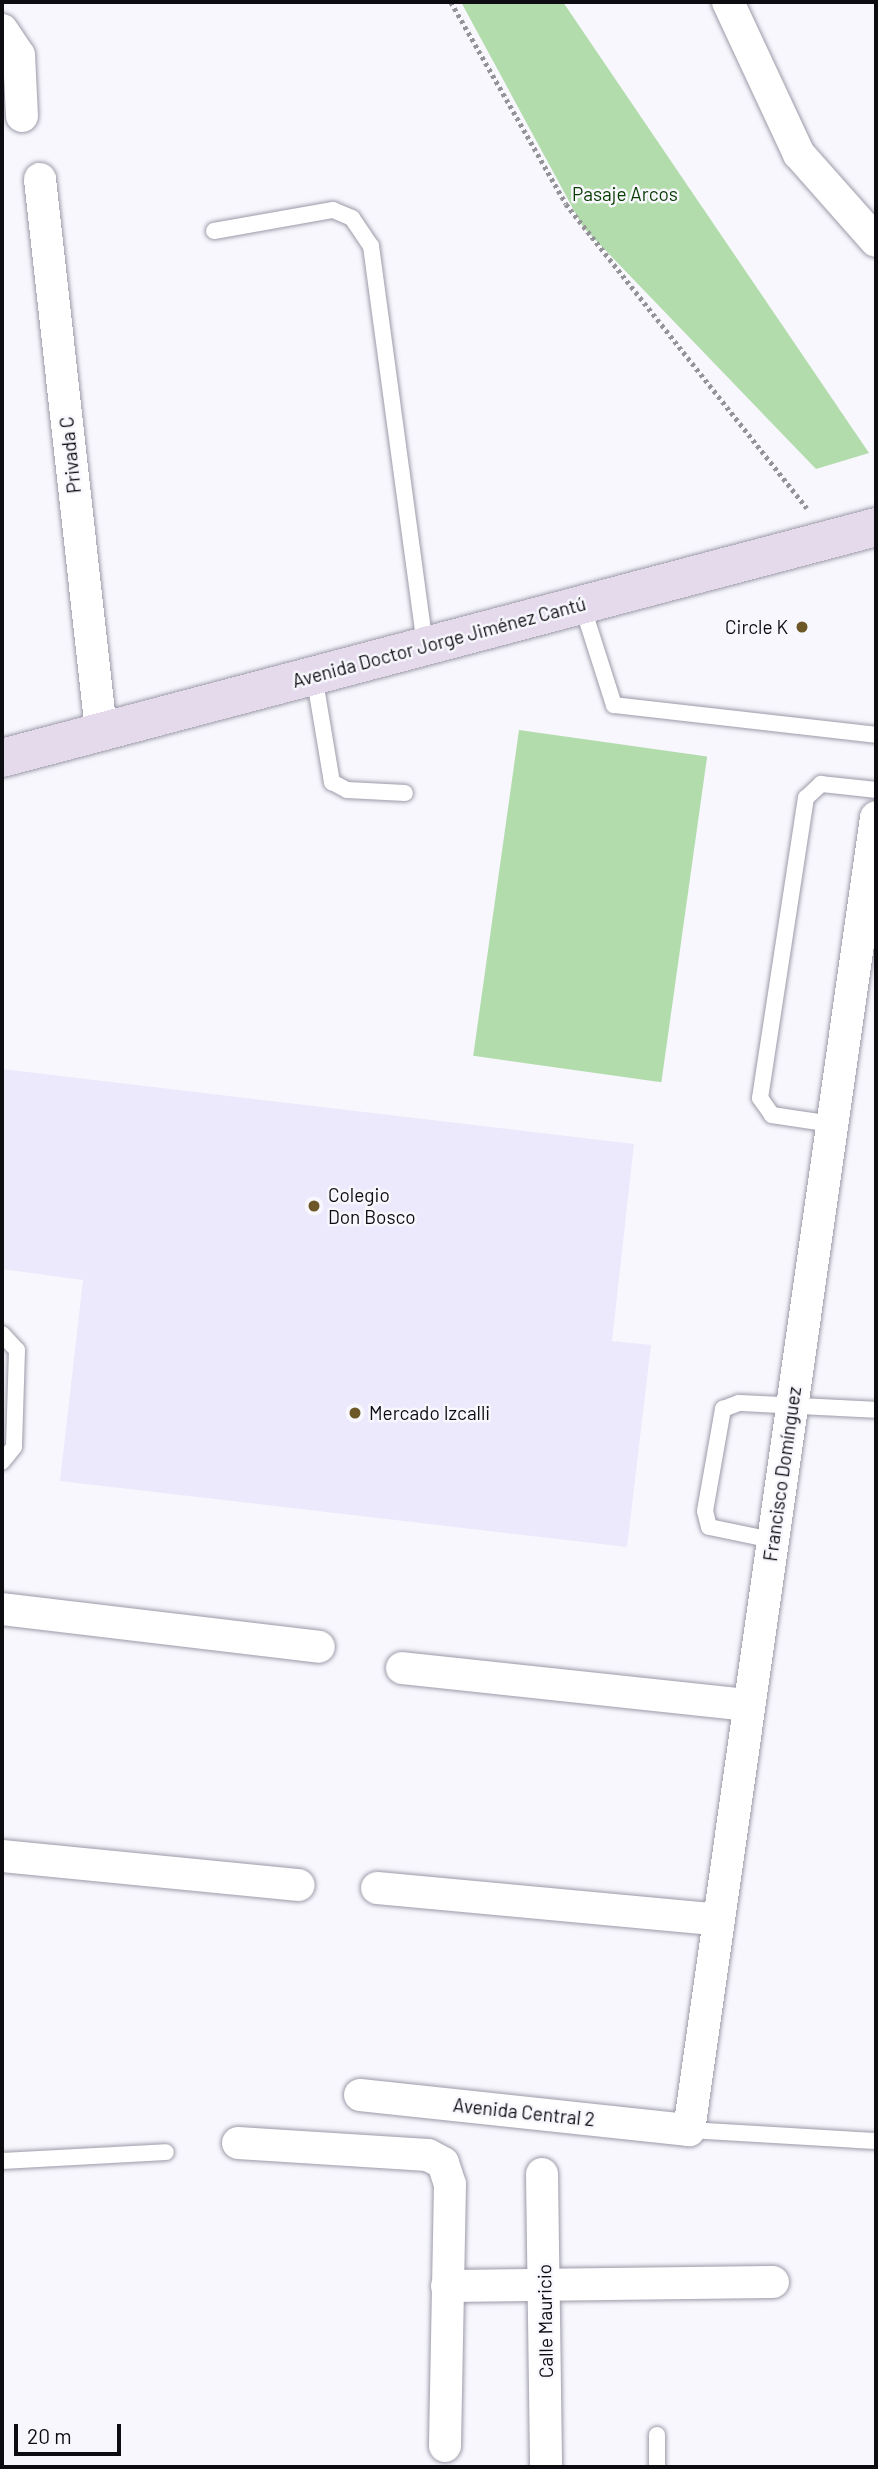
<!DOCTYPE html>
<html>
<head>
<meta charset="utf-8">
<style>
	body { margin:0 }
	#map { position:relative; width:878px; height:2469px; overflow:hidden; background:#f7f7fd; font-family:Barlow,sans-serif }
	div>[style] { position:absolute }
	.built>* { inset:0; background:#ebe9fb }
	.green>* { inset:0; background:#b3dcac; transform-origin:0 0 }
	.path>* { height:4.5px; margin-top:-2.25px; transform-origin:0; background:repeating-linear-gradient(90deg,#939398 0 3.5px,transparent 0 7px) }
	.roads { filter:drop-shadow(0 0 2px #9c9aa8) drop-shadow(0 0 2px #9c9aa8) }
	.lane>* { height:16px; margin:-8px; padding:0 8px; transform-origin:8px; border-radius:8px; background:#fff }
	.street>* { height:32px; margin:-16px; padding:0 16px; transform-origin:16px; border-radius:16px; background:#fff }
	.secondary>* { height:38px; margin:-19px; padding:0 19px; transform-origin:19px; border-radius:19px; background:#e4daec }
	.dots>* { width:19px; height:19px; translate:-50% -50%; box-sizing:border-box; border:4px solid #f7f7fd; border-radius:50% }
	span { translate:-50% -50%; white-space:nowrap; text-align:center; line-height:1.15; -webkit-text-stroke:5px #f7f7fd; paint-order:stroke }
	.park-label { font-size:19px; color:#073c00 }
	.street-label { font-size:19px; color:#0c0c11 }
	.poi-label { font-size:19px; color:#0c0c11 }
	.right { translate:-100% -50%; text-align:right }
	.left { translate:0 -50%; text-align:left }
	.frame { position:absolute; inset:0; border:4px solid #0c0c11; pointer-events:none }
	.scale { position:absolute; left:14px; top:2424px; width:107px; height:32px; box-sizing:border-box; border:4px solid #0c0c11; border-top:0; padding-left:9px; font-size:21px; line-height:24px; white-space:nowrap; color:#0c0c11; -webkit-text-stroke:5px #f7f7fd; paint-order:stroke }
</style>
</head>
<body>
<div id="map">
	<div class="built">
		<div style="clip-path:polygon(2px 1069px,634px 1144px,612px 1341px,651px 1345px,627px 1547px,60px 1481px,83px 1280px,2px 1269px)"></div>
	</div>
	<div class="green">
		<div style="clip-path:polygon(461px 2px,563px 2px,869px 453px,816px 469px,583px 227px)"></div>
		<div style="left:519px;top:730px;width:190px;height:329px;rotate:8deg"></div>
	</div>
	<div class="path">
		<div style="left:451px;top:2px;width:232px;rotate:60.3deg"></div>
		<div style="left:566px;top:204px;width:388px;rotate:51.6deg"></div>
	</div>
	<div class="roads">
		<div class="lane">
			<div style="left:214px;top:231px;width:121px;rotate:-10deg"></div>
			<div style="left:333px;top:210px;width:21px;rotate:23deg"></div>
			<div style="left:352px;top:218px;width:34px;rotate:56deg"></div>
			<div style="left:371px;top:246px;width:404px;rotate:82.3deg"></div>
			<div style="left:582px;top:605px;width:105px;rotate:72.3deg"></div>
			<div style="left:614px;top:705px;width:264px;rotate:6.5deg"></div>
			<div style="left:314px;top:675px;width:109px;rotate:80.5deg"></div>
			<div style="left:332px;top:782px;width:17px;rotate:28deg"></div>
			<div style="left:347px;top:790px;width:58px;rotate:3deg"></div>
			<div style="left:832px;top:1124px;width:61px;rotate:-171.5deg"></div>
			<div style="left:772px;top:1115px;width:21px;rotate:-125deg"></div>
			<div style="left:760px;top:1098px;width:304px;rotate:-81.3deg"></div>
			<div style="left:806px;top:798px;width:21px;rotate:-43deg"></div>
			<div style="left:821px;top:784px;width:55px;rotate:6.2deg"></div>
			<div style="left:2px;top:1334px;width:22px;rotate:47deg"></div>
			<div style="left:17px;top:1350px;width:97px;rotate:91.8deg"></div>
			<div style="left:14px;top:1447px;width:19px;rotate:129deg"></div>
			<div style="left:772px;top:1540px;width:64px;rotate:-168.3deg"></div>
			<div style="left:709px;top:1527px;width:16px;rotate:-104deg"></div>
			<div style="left:705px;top:1511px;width:104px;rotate:-80deg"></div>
			<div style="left:723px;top:1409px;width:17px;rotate:-21deg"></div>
			<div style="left:739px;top:1403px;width:137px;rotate:2.9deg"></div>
			<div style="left:689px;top:2130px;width:187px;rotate:3.4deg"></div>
			<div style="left:2px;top:2161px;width:164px;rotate:-3.1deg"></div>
			<div style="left:657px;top:2435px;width:32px;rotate:90deg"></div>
		</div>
		<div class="street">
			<div style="left:728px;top:2px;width:168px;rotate:65deg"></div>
			<div style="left:799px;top:154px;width:116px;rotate:48.5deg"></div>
			<div style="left:2px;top:30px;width:30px;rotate:56deg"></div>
			<div style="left:19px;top:55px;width:61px;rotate:87.2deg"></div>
			<div style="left:40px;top:179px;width:555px;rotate:83.69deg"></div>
			<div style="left:2px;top:1609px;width:319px;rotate:6.8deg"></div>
			<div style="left:402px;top:1668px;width:349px;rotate:6.1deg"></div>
			<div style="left:2px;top:1856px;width:298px;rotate:5.6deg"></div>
			<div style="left:377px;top:1888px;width:343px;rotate:5.3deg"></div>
			<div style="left:360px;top:2095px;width:331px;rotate:6.1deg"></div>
			<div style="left:689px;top:2130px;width:1326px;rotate:-81.89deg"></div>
			<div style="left:238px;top:2143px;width:190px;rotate:3.6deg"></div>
			<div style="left:428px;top:2155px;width:17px;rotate:28deg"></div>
			<div style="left:443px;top:2163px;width:22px;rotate:72deg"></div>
			<div style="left:450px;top:2184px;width:262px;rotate:91.1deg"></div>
			<div style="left:542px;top:2174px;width:293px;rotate:89.2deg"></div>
			<div style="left:447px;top:2286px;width:326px;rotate:-0.7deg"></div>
		</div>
		<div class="secondary">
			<div style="left:2px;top:758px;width:904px;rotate:-14.8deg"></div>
		</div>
	</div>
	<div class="dots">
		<div style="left:802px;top:627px;background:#6d5727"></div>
		<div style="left:314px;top:1206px;background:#6d5727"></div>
		<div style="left:355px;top:1413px;background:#6d5727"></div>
	</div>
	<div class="park-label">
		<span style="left:625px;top:194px">Pasaje Arcos</span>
	</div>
	<div class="street-label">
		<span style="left:70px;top:455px;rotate:-96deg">Privada C</span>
		<span style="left:439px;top:642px;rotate:-15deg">Avenida Doctor Jorge Jiménez Cantú</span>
		<span style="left:782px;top:1474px;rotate:-82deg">Francisco Domínguez</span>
		<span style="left:524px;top:2112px;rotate:6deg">Avenida Central 2</span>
		<span style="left:545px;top:2321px;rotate:-91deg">Calle Mauricio</span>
	</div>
	<div class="poi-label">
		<span class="right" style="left:788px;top:627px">Circle K</span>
		<span class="left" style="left:328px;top:1206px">Colegio<br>Don Bosco</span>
		<span class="left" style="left:369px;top:1413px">Mercado Izcalli</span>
	</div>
	<div class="frame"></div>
	<div class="scale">20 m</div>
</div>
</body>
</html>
